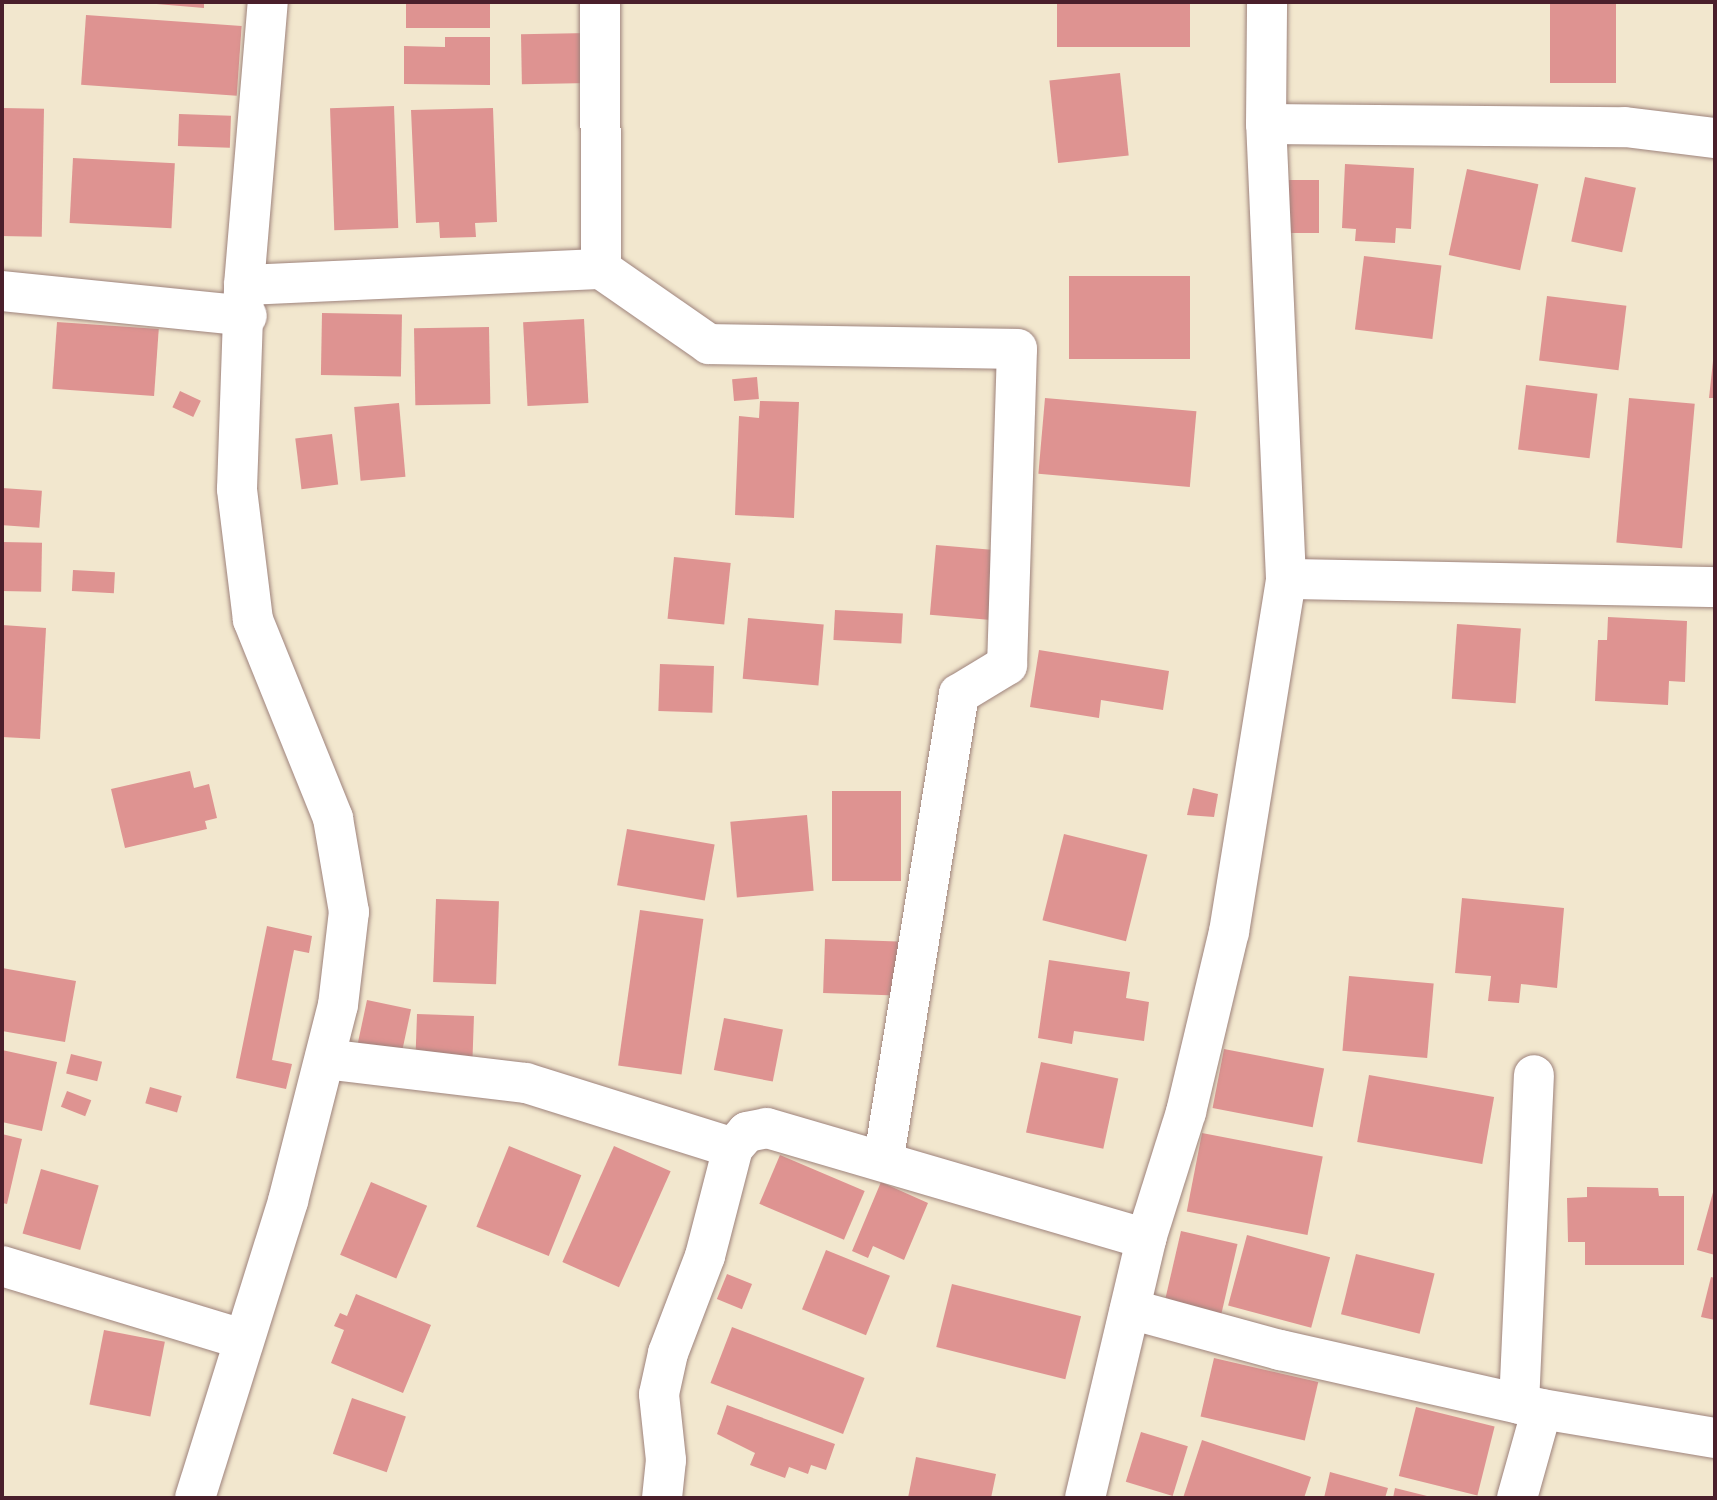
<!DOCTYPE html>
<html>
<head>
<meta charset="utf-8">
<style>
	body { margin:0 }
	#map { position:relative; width:1717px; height:1500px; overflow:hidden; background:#f2e7ce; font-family:Mali,sans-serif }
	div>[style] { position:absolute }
	.building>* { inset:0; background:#de9391; transform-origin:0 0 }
	.roads { filter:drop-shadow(0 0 2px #9e837c) drop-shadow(0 0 2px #9e837c) }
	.minor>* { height:40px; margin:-20px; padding:0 20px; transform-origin:20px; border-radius:20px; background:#fff }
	span { translate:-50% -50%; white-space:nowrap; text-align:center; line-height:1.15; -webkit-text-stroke:6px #fff; paint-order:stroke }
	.frame { position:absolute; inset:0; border:4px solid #4a1f2b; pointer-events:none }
</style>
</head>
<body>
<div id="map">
	<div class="building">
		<div style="clip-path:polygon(133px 2px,204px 2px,204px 8px)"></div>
		<div style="left:406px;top:2px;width:84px;height:26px"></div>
		<div style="left:1057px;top:2px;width:133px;height:45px"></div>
		<div style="left:1550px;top:2px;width:66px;height:81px"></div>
		<div style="left:86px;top:15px;width:156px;height:70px;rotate:4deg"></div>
		<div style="left:589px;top:33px;width:50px;height:68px;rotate:89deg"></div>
		<div style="clip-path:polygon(445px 37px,490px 37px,490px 85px,404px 84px,404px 46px,445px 47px)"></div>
		<div style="left:1120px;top:73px;width:83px;height:71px;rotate:84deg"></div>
		<div style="left:394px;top:106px;width:122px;height:64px;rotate:88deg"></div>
		<div style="left:2px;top:108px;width:42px;height:128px;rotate:1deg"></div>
		<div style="clip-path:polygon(493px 108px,497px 222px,475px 223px,476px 237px,440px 238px,439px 222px,416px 223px,411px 110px)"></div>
		<div style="left:179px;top:114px;width:52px;height:32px;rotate:2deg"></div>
		<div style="left:73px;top:158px;width:102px;height:65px;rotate:3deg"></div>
		<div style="clip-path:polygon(1345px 164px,1414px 168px,1411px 229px,1396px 228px,1395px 243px,1355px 241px,1356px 229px,1342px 228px)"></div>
		<div style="left:1467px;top:169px;width:73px;height:88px;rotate:12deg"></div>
		<div style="left:1585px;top:177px;width:52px;height:66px;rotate:12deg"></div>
		<div style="left:1282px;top:180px;width:37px;height:53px"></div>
		<div style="left:1364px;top:256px;width:78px;height:74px;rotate:7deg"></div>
		<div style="left:1069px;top:276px;width:121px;height:83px"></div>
		<div style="left:1547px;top:296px;width:80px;height:65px;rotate:7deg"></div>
		<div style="left:322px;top:313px;width:80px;height:62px;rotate:1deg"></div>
		<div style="left:584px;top:319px;width:84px;height:61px;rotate:87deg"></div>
		<div style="left:57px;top:322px;width:102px;height:67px;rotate:4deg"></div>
		<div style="left:489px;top:327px;width:77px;height:75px;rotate:89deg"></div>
		<div style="clip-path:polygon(1713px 361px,1715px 361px,1715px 398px,1709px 398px)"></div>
		<div style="left:757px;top:377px;width:22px;height:25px;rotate:85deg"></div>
		<div style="left:1526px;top:385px;width:72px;height:65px;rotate:7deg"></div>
		<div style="left:180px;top:391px;width:23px;height:18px;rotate:25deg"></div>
		<div style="left:1045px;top:398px;width:152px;height:76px;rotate:5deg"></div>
		<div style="left:1629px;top:398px;width:66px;height:145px;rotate:5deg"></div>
		<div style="clip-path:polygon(760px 401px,799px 402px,794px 518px,735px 515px,739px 416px,759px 418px)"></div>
		<div style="left:399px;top:403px;width:74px;height:45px;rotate:85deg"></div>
		<div style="left:332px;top:434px;width:51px;height:37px;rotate:83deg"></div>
		<div style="left:2px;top:488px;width:40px;height:37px;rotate:4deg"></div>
		<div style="left:2px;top:542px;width:40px;height:49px;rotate:1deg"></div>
		<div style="left:936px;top:545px;width:70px;height:70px;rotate:5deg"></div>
		<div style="left:674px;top:557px;width:57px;height:62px;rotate:6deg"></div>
		<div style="left:73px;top:570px;width:42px;height:21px;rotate:3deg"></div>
		<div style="left:835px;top:610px;width:68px;height:30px;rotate:3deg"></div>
		<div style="clip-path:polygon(1608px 617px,1687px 621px,1685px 682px,1669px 681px,1668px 705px,1595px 701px,1598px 640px,1607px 640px)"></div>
		<div style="left:748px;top:618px;width:76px;height:61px;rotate:5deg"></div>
		<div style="left:1457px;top:624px;width:64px;height:75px;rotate:4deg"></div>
		<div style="clip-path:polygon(2px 625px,46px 628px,40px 739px,2px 737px)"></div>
		<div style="clip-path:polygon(1039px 650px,1169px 671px,1163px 710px,1101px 700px,1099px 718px,1030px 707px)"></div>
		<div style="left:660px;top:664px;width:54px;height:47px;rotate:2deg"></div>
		<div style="clip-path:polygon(190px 771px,194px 788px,209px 784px,217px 818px,205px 821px,207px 829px,125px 848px,111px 789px)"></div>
		<div style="clip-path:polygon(1193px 788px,1218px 794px,1214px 817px,1187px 815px)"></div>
		<div style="left:832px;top:791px;width:69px;height:90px"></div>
		<div style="left:807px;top:815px;width:76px;height:77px;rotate:85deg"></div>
		<div style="left:627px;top:829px;width:89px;height:57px;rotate:10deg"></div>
		<div style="left:1064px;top:834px;width:86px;height:89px;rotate:14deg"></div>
		<div style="clip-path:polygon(1462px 898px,1564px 908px,1557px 988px,1521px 984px,1519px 1003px,1488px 1001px,1491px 976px,1455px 973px)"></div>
		<div style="left:436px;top:899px;width:63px;height:83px;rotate:2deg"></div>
		<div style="left:640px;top:910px;width:64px;height:157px;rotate:8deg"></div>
		<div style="clip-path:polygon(267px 926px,312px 936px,309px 953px,294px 950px,272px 1060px,292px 1064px,286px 1089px,236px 1078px)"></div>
		<div style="left:825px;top:939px;width:80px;height:54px;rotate:2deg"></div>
		<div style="clip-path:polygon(1049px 960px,1130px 972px,1126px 998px,1149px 1002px,1144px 1041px,1074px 1031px,1072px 1044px,1038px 1038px)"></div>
		<div style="clip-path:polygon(2px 968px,76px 981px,65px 1042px,2px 1031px)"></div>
		<div style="left:1349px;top:976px;width:85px;height:75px;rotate:5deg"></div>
		<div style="left:367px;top:1000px;width:45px;height:57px;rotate:12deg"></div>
		<div style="left:417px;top:1014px;width:57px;height:51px;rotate:2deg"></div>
		<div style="left:724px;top:1018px;width:60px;height:53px;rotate:11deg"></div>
		<div style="left:1224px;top:1049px;width:102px;height:60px;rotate:11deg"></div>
		<div style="clip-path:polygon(2px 1050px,57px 1062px,42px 1131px,2px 1122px)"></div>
		<div style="left:71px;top:1054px;width:32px;height:20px;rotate:14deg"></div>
		<div style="left:1041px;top:1062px;width:79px;height:72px;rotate:12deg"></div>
		<div style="left:1369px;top:1075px;width:127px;height:68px;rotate:10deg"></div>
		<div style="left:150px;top:1087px;width:33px;height:17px;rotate:16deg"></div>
		<div style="left:67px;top:1091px;width:26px;height:17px;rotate:21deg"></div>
		<div style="left:1202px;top:1133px;width:123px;height:80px;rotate:11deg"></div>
		<div style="clip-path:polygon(2px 1134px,22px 1139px,7px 1204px,2px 1203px)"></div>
		<div style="left:509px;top:1146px;width:78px;height:87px;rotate:22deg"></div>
		<div style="left:614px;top:1146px;width:62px;height:127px;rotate:24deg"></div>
		<div style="left:780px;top:1155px;width:92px;height:53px;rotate:23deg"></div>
		<div style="left:41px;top:1169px;width:60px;height:67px;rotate:16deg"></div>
		<div style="left:371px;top:1182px;width:61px;height:79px;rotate:23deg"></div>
		<div style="clip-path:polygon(881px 1182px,928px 1203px,904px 1260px,873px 1246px,868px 1258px,852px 1251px)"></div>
		<div style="clip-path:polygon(1715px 1185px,1715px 1255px,1697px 1250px)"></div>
		<div style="clip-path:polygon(1587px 1187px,1658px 1188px,1659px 1196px,1684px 1196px,1684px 1265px,1585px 1265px,1585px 1242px,1568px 1242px,1567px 1198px,1587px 1197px)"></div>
		<div style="left:1181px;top:1231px;width:58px;height:75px;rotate:13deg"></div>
		<div style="left:1247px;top:1235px;width:86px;height:73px;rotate:15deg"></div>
		<div style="left:826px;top:1250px;width:69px;height:64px;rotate:22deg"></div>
		<div style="left:1356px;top:1254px;width:81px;height:62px;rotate:14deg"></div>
		<div style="left:727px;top:1274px;width:27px;height:27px;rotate:22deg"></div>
		<div style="clip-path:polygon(1711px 1277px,1715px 1278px,1715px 1320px,1701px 1317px)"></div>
		<div style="left:952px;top:1284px;width:133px;height:65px;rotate:14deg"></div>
		<div style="clip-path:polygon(356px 1294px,431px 1325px,403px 1393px,331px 1363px,344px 1330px,334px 1326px,340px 1313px,347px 1316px)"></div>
		<div style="left:732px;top:1327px;width:142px;height:60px;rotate:21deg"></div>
		<div style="left:104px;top:1330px;width:62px;height:76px;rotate:11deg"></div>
		<div style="left:1214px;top:1358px;width:107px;height:60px;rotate:13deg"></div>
		<div style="left:352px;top:1398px;width:57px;height:59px;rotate:19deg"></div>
		<div style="clip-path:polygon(727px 1405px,835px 1444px,826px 1470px,811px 1465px,808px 1474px,789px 1467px,785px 1478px,750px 1465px,755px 1453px,717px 1434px)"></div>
		<div style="left:1416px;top:1407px;width:81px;height:71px;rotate:14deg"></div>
		<div style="left:1141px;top:1432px;width:49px;height:52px;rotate:17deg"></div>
		<div style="clip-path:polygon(1202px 1440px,1311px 1477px,1304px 1498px,1183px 1498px)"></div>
		<div style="clip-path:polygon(916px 1457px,996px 1474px,991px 1498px,908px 1498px)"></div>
		<div style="clip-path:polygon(1330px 1472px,1388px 1488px,1385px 1498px,1324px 1498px)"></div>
		<div style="clip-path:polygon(1395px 1488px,1431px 1497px,1431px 1498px,1393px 1498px)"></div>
	</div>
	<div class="roads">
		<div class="minor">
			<div style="left:1266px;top:124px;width:359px;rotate:0.5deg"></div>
			<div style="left:1625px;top:127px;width:91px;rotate:7deg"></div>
			<div style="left:601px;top:269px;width:131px;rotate:34.8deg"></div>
			<div style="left:709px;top:344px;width:308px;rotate:0.9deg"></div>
			<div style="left:1017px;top:349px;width:316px;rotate:91.8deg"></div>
			<div style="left:1007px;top:665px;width:56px;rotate:148.9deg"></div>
			<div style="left:959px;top:694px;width:473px;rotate:99.2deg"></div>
			<div style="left:244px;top:285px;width:357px;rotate:-2.6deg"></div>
			<div style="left:601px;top:269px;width:267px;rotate:-90.2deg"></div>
			<div style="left:2px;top:291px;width:246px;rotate:5.8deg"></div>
			<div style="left:1286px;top:579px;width:429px;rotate:1.1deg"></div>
			<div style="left:325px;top:1059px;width:202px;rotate:6.8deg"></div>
			<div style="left:526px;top:1083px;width:217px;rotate:17.4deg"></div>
			<div style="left:2px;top:1266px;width:251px;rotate:16.9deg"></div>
			<div style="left:1130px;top:1309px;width:156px;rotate:15.3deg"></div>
			<div style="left:1280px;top:1350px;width:269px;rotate:12.7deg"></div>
			<div style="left:1542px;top:1409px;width:175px;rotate:9.5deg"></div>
			<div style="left:1519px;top:1404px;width:329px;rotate:-87.4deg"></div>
			<div style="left:195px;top:1498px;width:311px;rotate:-72.6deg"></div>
			<div style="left:288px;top:1201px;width:202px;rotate:-75.7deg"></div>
			<div style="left:338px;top:1005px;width:94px;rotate:-83.3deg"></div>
			<div style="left:349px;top:912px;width:95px;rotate:-99.7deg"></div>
			<div style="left:333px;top:818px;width:214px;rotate:-112deg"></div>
			<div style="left:253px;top:620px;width:132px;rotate:-97deg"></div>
			<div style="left:237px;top:489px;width:204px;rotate:-88deg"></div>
			<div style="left:244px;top:285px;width:284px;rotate:-85.2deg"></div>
			<div style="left:662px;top:1498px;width:38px;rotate:-84deg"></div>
			<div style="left:666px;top:1460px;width:66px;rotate:-96.1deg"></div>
			<div style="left:659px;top:1394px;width:42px;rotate:-77.6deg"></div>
			<div style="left:668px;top:1353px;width:104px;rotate:-69.1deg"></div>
			<div style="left:705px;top:1256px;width:112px;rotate:-75.5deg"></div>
			<div style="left:733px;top:1148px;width:21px;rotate:-49deg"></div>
			<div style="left:747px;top:1132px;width:20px;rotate:-11deg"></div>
			<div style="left:767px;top:1128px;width:395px;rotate:16.3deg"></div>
			<div style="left:1085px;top:1498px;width:266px;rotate:-76.7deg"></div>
			<div style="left:1146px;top:1239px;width:133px;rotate:-72.5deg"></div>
			<div style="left:1186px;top:1112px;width:185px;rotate:-76.6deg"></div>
			<div style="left:1229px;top:932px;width:358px;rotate:-80.8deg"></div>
			<div style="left:1286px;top:579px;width:455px;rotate:-92.5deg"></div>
			<div style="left:1266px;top:124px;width:122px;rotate:-89.5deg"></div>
			<div style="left:1517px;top:1498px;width:92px;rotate:-74.3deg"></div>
		</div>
	</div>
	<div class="frame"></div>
</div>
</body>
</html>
